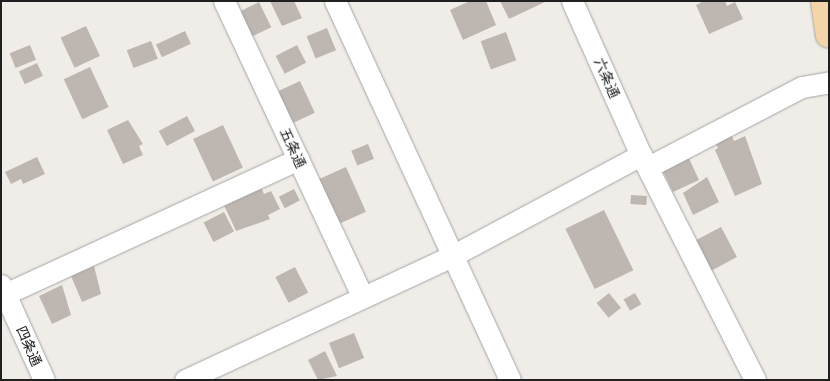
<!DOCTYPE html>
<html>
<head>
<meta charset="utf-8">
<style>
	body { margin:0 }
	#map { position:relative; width:830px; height:381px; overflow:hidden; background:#f0ede8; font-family:Mulish,"Noto Sans JP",sans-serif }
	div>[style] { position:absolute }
	.building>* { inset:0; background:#bdb6b1; transform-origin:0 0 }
	.roads { filter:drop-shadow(0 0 1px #a4a4a4) drop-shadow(0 0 1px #a4a4a4) }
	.minor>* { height:21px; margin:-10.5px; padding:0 10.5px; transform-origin:10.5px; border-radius:10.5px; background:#fff }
	.major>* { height:26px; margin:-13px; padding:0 13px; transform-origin:13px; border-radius:13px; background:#f3d5a9 }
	span { translate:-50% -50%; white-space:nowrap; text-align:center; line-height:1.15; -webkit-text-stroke:4.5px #fff; paint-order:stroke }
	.street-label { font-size:14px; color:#202020 }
	.frame { position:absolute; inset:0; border:2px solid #202020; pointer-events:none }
</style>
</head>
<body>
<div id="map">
	<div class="building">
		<div style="clip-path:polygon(270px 1px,294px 1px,302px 18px,282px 26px)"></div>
		<div style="clip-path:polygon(470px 1px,486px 1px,496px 25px,463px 40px,450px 10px)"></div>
		<div style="clip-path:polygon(500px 1px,547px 1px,509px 19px)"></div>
		<div style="clip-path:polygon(704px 1px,725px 1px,727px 6px,735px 2px,743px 19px,709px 34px,696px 5px)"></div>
		<div style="left:259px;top:2px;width:28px;height:26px;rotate:64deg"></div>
		<div style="left:86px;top:26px;width:33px;height:28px;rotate:65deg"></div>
		<div style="left:327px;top:28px;width:24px;height:22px;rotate:68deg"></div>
		<div style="left:185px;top:31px;width:14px;height:32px;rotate:65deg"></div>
		<div style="left:506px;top:32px;width:30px;height:27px;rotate:70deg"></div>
		<div style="left:151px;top:41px;width:19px;height:26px;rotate:69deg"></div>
		<div style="left:30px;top:45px;width:16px;height:22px;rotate:68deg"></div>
		<div style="left:297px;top:45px;width:20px;height:24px;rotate:63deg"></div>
		<div style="left:37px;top:63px;width:14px;height:20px;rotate:65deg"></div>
		<div style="left:90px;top:67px;width:44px;height:29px;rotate:65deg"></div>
		<div style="left:300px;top:81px;width:35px;height:30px;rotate:65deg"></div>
		<div style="left:187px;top:116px;width:17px;height:32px;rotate:62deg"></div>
		<div style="clip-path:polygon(128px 120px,143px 144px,139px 146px,143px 155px,123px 164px,107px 130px)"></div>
		<div style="left:223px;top:125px;width:47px;height:33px;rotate:65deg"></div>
		<div style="clip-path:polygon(731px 134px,734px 141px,745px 136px,762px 184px,735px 196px,715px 150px,718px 148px,715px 142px)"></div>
		<div style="left:368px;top:144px;width:16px;height:18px;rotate:68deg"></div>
		<div style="clip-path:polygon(687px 154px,699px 180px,673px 192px,663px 171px)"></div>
		<div style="clip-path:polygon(37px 157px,45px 174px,23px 184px,21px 179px,11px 184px,5px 172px)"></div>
		<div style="left:346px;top:167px;width:49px;height:30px;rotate:66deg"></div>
		<div style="clip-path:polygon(707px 177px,719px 202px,693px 215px,683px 193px)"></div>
		<div style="clip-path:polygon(259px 183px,264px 194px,271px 191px,280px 209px,268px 215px,270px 219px,236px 231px,222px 201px)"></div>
		<div style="left:294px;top:189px;width:13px;height:17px;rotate:63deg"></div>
		<div style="left:631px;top:195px;width:16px;height:9px;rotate:4deg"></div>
		<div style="left:604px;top:210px;width:67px;height:43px;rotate:64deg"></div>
		<div style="left:224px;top:212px;width:22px;height:23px;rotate:63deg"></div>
		<div style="left:721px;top:227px;width:34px;height:29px;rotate:62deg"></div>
		<div style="clip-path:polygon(94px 266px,101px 294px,82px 302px,71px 276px)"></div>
		<div style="left:295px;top:267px;width:29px;height:22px;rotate:63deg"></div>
		<div style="clip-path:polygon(62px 285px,71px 315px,52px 324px,39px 296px)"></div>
		<div style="left:609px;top:293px;width:19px;height:16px;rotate:51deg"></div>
		<div style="left:635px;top:293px;width:13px;height:13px;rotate:61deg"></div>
		<div style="left:354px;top:333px;width:27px;height:27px;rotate:68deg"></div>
		<div style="clip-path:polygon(325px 351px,337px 376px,318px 380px,308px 360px)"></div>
	</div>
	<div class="roads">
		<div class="minor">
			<div style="left:224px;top:1px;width:326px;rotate:64.9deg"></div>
			<div style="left:335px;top:1px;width:417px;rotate:65.2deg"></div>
			<div style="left:572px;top:1px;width:169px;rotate:65.9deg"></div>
			<div style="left:641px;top:155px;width:252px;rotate:63.1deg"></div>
			<div style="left:650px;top:166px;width:171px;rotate:-27.5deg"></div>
			<div style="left:802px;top:87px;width:27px;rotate:-10deg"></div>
			<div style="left:1px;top:285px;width:104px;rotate:65.6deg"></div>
			<div style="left:5px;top:294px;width:323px;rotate:-24.7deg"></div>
			<div style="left:185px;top:380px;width:292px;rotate:-24.9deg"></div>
			<div style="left:450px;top:257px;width:217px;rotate:-28.1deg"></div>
		</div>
		<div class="major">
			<div style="left:824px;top:1px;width:34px;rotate:82deg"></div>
		</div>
	</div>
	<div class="street-label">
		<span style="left:607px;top:78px;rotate:66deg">六条通</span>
		<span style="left:293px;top:148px;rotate:65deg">五条通</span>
		<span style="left:29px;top:346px;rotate:66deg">四条通</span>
	</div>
	<div class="frame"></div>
</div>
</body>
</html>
